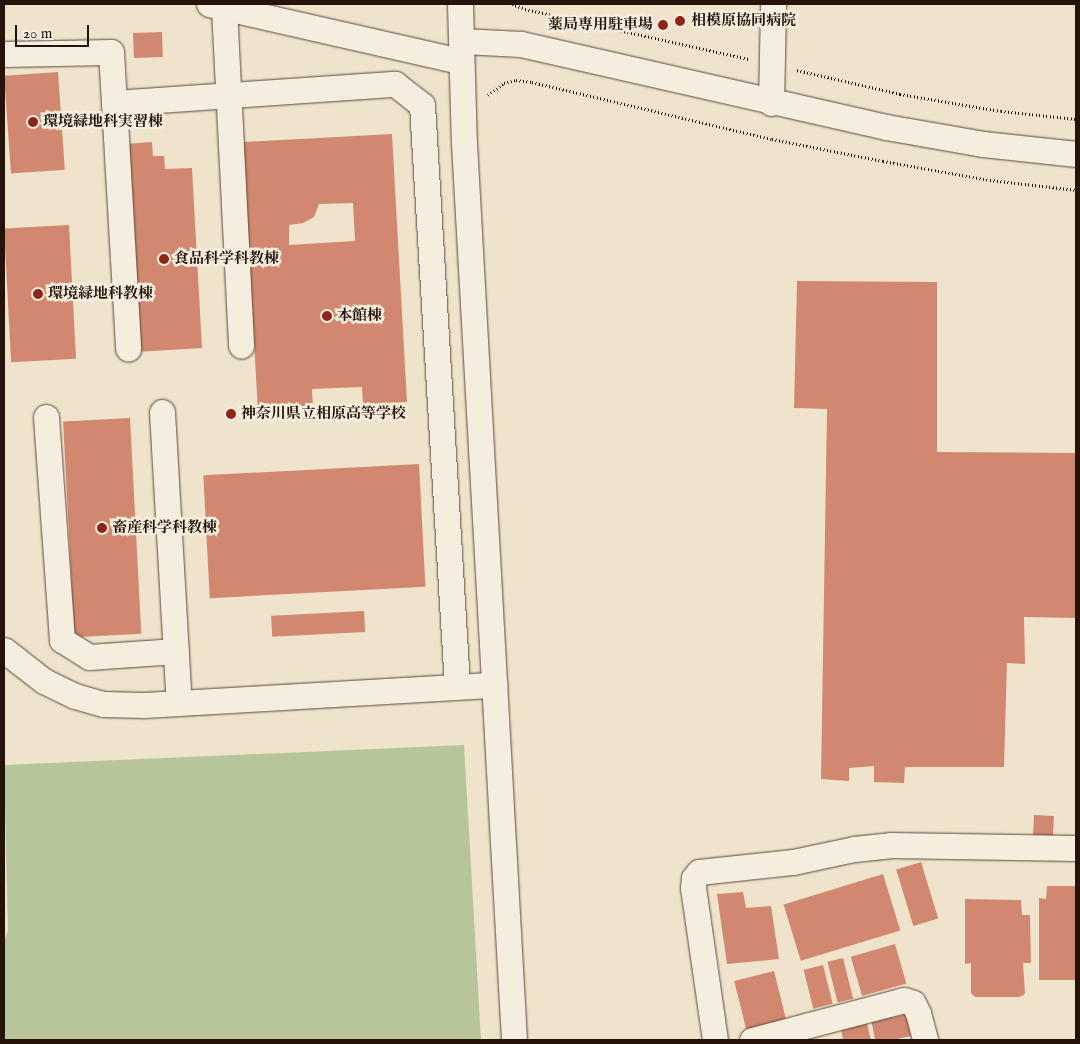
<!DOCTYPE html>
<html>
<head>
<meta charset="utf-8">
<style>
	body { margin:0 }
	#map { position:relative; width:1080px; height:1044px; overflow:hidden; background:#efe4cb; font-family:"IM FELL English","Noto Serif JP",serif }
	div>[style] { position:absolute }
	.green>* { inset:0; background:#b6c59a }
	.building>* { inset:0; background:#d28870; transform-origin:0 0 }
	.path>* { height:3px; margin-top:-1.5px; transform-origin:0; background:repeating-linear-gradient(90deg,#25130a 0 1px,transparent 0 3.5px) }
	.roads { filter:drop-shadow(0 0 1px #58473a) drop-shadow(0 0 1px #58473a) }
	.minor>* { height:25px; margin:-12.5px; padding:0 12.5px; transform-origin:12.5px; border-radius:12.5px; background:#f5eddd }
	.dots>* { width:14px; height:14px; translate:-50% -50%; box-sizing:border-box; border:2px solid #f5eddd; border-radius:50% }
	span { translate:-50% -50%; white-space:nowrap; text-align:center; line-height:1.15; -webkit-text-stroke:5px #f5eddd; paint-order:stroke }
	.poi-label { font-size:15px; color:#25130a; font-weight:700 }
	.left { translate:0 -50%; text-align:left }
	.right { translate:-100% -50%; text-align:right }
	.frame { position:absolute; inset:0; border:5px solid #25130a; pointer-events:none }
	.scale { position:absolute; left:15px; top:25px; width:74px; height:22px; box-sizing:border-box; border:2px solid #25130a; border-top:0; padding-left:6px; font-size:15px; line-height:18px; white-space:nowrap; color:#25130a; -webkit-text-stroke:4px #f5eddd; paint-order:stroke }
</style>
</head>
<body>
<div id="map">
	<div class="green">
		<div style="clip-path:polygon(464px 745px,481px 1040px,4px 1040px,4px 942px,8px 930px,4px 765px)"></div>
	</div>
	<div class="building">
		<div style="left:162px;top:32px;width:25px;height:29px;rotate:88deg"></div>
		<div style="left:58px;top:72px;width:98px;height:54px;rotate:86deg"></div>
		<div style="clip-path:polygon(evenodd,392px 134px,407px 402px,363px 404px,362px 387px,312px 389px,313px 410px,258px 413px,243px 142px,392px 134px,353px 203px,355px 241px,289px 245px,289px 225px,303px 223px,314px 217px,319px 204px,353px 203px)"></div>
		<div style="clip-path:polygon(152px 142px,153px 156px,164px 156px,165px 169px,192px 168px,202px 348px,136px 352px,125px 144px)"></div>
		<div style="left:69px;top:225px;width:134px;height:65px;rotate:87deg"></div>
		<div style="clip-path:polygon(797px 281px,937px 282px,937px 452px,1076px 453px,1076px 618px,1024px 617px,1025px 664px,1007px 663px,1004px 767px,905px 767px,904px 783px,874px 782px,874px 766px,849px 768px,849px 781px,821px 779px,827px 409px,794px 408px)"></div>
		<div style="left:130px;top:418px;width:216px;height:67px;rotate:87deg"></div>
		<div style="left:419px;top:464px;width:123px;height:216px;rotate:87deg"></div>
		<div style="left:364px;top:611px;width:21px;height:93px;rotate:87deg"></div>
		<div style="left:1034px;top:815px;width:20px;height:20px;rotate:3deg"></div>
		<div style="left:921px;top:862px;width:59px;height:26px;rotate:73deg"></div>
		<div style="left:883px;top:874px;width:59px;height:104px;rotate:73deg"></div>
		<div style="clip-path:polygon(1047px 886px,1076px 886px,1076px 980px,1039px 980px,1039px 898px,1046px 899px)"></div>
		<div style="clip-path:polygon(743px 892px,746px 908px,771px 906px,779px 959px,727px 964px,717px 894px)"></div>
		<div style="clip-path:polygon(965px 899px,1021px 900px,1022px 915px,1030px 915px,1031px 963px,1023px 963px,1025px 994px,1019px 997px,975px 997px,971px 993px,971px 963px,965px 964px)"></div>
		<div style="left:895px;top:944px;width:41px;height:46px;rotate:74deg"></div>
		<div style="left:843px;top:958px;width:42px;height:16px;rotate:76deg"></div>
		<div style="left:823px;top:965px;width:40px;height:20px;rotate:76deg"></div>
		<div style="left:774px;top:971px;width:50px;height:41px;rotate:76deg"></div>
		<div style="clip-path:polygon(891px 1014px,892px 1018px,906px 1014px,911px 1036px,892px 1040px,875px 1040px,871px 1018px)"></div>
		<div style="clip-path:polygon(867px 1024px,871px 1040px,843px 1040px,841px 1029px)"></div>
	</div>
	<div class="path">
		<div style="left:512px;top:4px;width:14px;rotate:21deg"></div>
		<div style="left:525px;top:9px;width:229px;rotate:12.6deg"></div>
		<div style="left:797px;top:70px;width:106px;rotate:13.1deg"></div>
		<div style="left:900px;top:94px;width:102px;rotate:9.6deg"></div>
		<div style="left:1001px;top:111px;width:75px;rotate:6.1deg"></div>
		<div style="left:488px;top:95px;width:20px;rotate:-37deg"></div>
		<div style="left:504px;top:83px;width:12px;rotate:-14deg"></div>
		<div style="left:516px;top:80px;width:16px;rotate:7deg"></div>
		<div style="left:532px;top:82px;width:247px;rotate:13.4deg"></div>
		<div style="left:772px;top:139px;width:113px;rotate:11.2deg"></div>
		<div style="left:883px;top:161px;width:109px;rotate:10.1deg"></div>
		<div style="left:990px;top:180px;width:87px;rotate:6.6deg"></div>
		<div style="left:4px;top:857px;width:1px"></div>
	</div>
	<div class="roads">
		<div class="minor">
			<div style="left:209px;top:4px;width:257px;rotate:12.8deg"></div>
			<div style="left:460px;top:4px;width:139px;rotate:88.4deg"></div>
			<div style="left:464px;top:143px;width:898px;rotate:86.81deg"></div>
			<div style="left:224px;top:8px;width:338px;rotate:87.1deg"></div>
			<div style="left:462px;top:41px;width:59px;rotate:2.9deg"></div>
			<div style="left:521px;top:44px;width:374px;rotate:12.8deg"></div>
			<div style="left:886px;top:127px;width:98px;rotate:9.9deg"></div>
			<div style="left:983px;top:144px;width:94px;rotate:6.1deg"></div>
			<div style="left:4px;top:54px;width:107px;rotate:-1.1deg"></div>
			<div style="left:111px;top:52px;width:51px;rotate:86.6deg"></div>
			<div style="left:114px;top:103px;width:282px;rotate:-3.9deg"></div>
			<div style="left:395px;top:84px;width:34px;rotate:38deg"></div>
			<div style="left:422px;top:105px;width:582px;rotate:86.55deg"></div>
			<div style="left:114px;top:103px;width:246px;rotate:86.7deg"></div>
			<div style="left:771px;top:103px;width:99px;rotate:-88.8deg"></div>
			<div style="left:162px;top:412px;width:291px;rotate:86.7deg"></div>
			<div style="left:46px;top:417px;width:224px;rotate:85.9deg"></div>
			<div style="left:62px;top:640px;width:32px;rotate:32deg"></div>
			<div style="left:89px;top:657px;width:87px;rotate:-3.9deg"></div>
			<div style="left:4px;top:650px;width:51px;rotate:37.8deg"></div>
			<div style="left:44px;top:681px;width:34px;rotate:26deg"></div>
			<div style="left:75px;top:696px;width:29px;rotate:16deg"></div>
			<div style="left:103px;top:704px;width:41px;rotate:1.4deg"></div>
			<div style="left:144px;top:705px;width:351px;rotate:-3.3deg"></div>
			<div style="left:715px;top:1040px;width:154px;rotate:-98.2deg"></div>
			<div style="left:693px;top:888px;width:10px;rotate:-84deg"></div>
			<div style="left:694px;top:878px;width:8px;rotate:-50deg"></div>
			<div style="left:699px;top:872px;width:95px;rotate:-6.1deg"></div>
			<div style="left:793px;top:862px;width:62px;rotate:-12deg"></div>
			<div style="left:854px;top:849px;width:36px;rotate:-6deg"></div>
			<div style="left:890px;top:845px;width:186px;rotate:0.9deg"></div>
			<div style="left:752px;top:1040px;width:157px;rotate:-14.7deg"></div>
			<div style="left:904px;top:1000px;width:9px;rotate:18deg"></div>
			<div style="left:913px;top:1003px;width:11px;rotate:63deg"></div>
			<div style="left:918px;top:1013px;width:28px;rotate:75deg"></div>
		</div>
	</div>
	<div class="dots">
		<div style="left:680px;top:21px;background:#8f2418"></div>
		<div style="left:663px;top:25px;background:#8f2418"></div>
		<div style="left:33px;top:122px;background:#8f2418"></div>
		<div style="left:164px;top:259px;background:#8f2418"></div>
		<div style="left:38px;top:294px;background:#8f2418"></div>
		<div style="left:327px;top:316px;background:#8f2418"></div>
		<div style="left:231px;top:414px;background:#8f2418"></div>
		<div style="left:102px;top:528px;background:#8f2418"></div>
	</div>
	<div class="poi-label">
		<span class="left" style="left:691px;top:21px">相模原協同病院</span>
		<span class="right" style="left:653px;top:25px">薬局専用駐車場</span>
		<span class="left" style="left:43px;top:122px">環境緑地科実習棟</span>
		<span class="left" style="left:174px;top:259px">食品科学科教棟</span>
		<span class="left" style="left:48px;top:294px">環境緑地科教棟</span>
		<span class="left" style="left:337px;top:316px">本館棟</span>
		<span class="left" style="left:241px;top:414px">神奈川県立相原高等学校</span>
		<span class="left" style="left:112px;top:528px">畜産科学科教棟</span>
	</div>
	<div class="frame"></div>
	<div class="scale">20 m</div>
</div>
</body>
</html>
